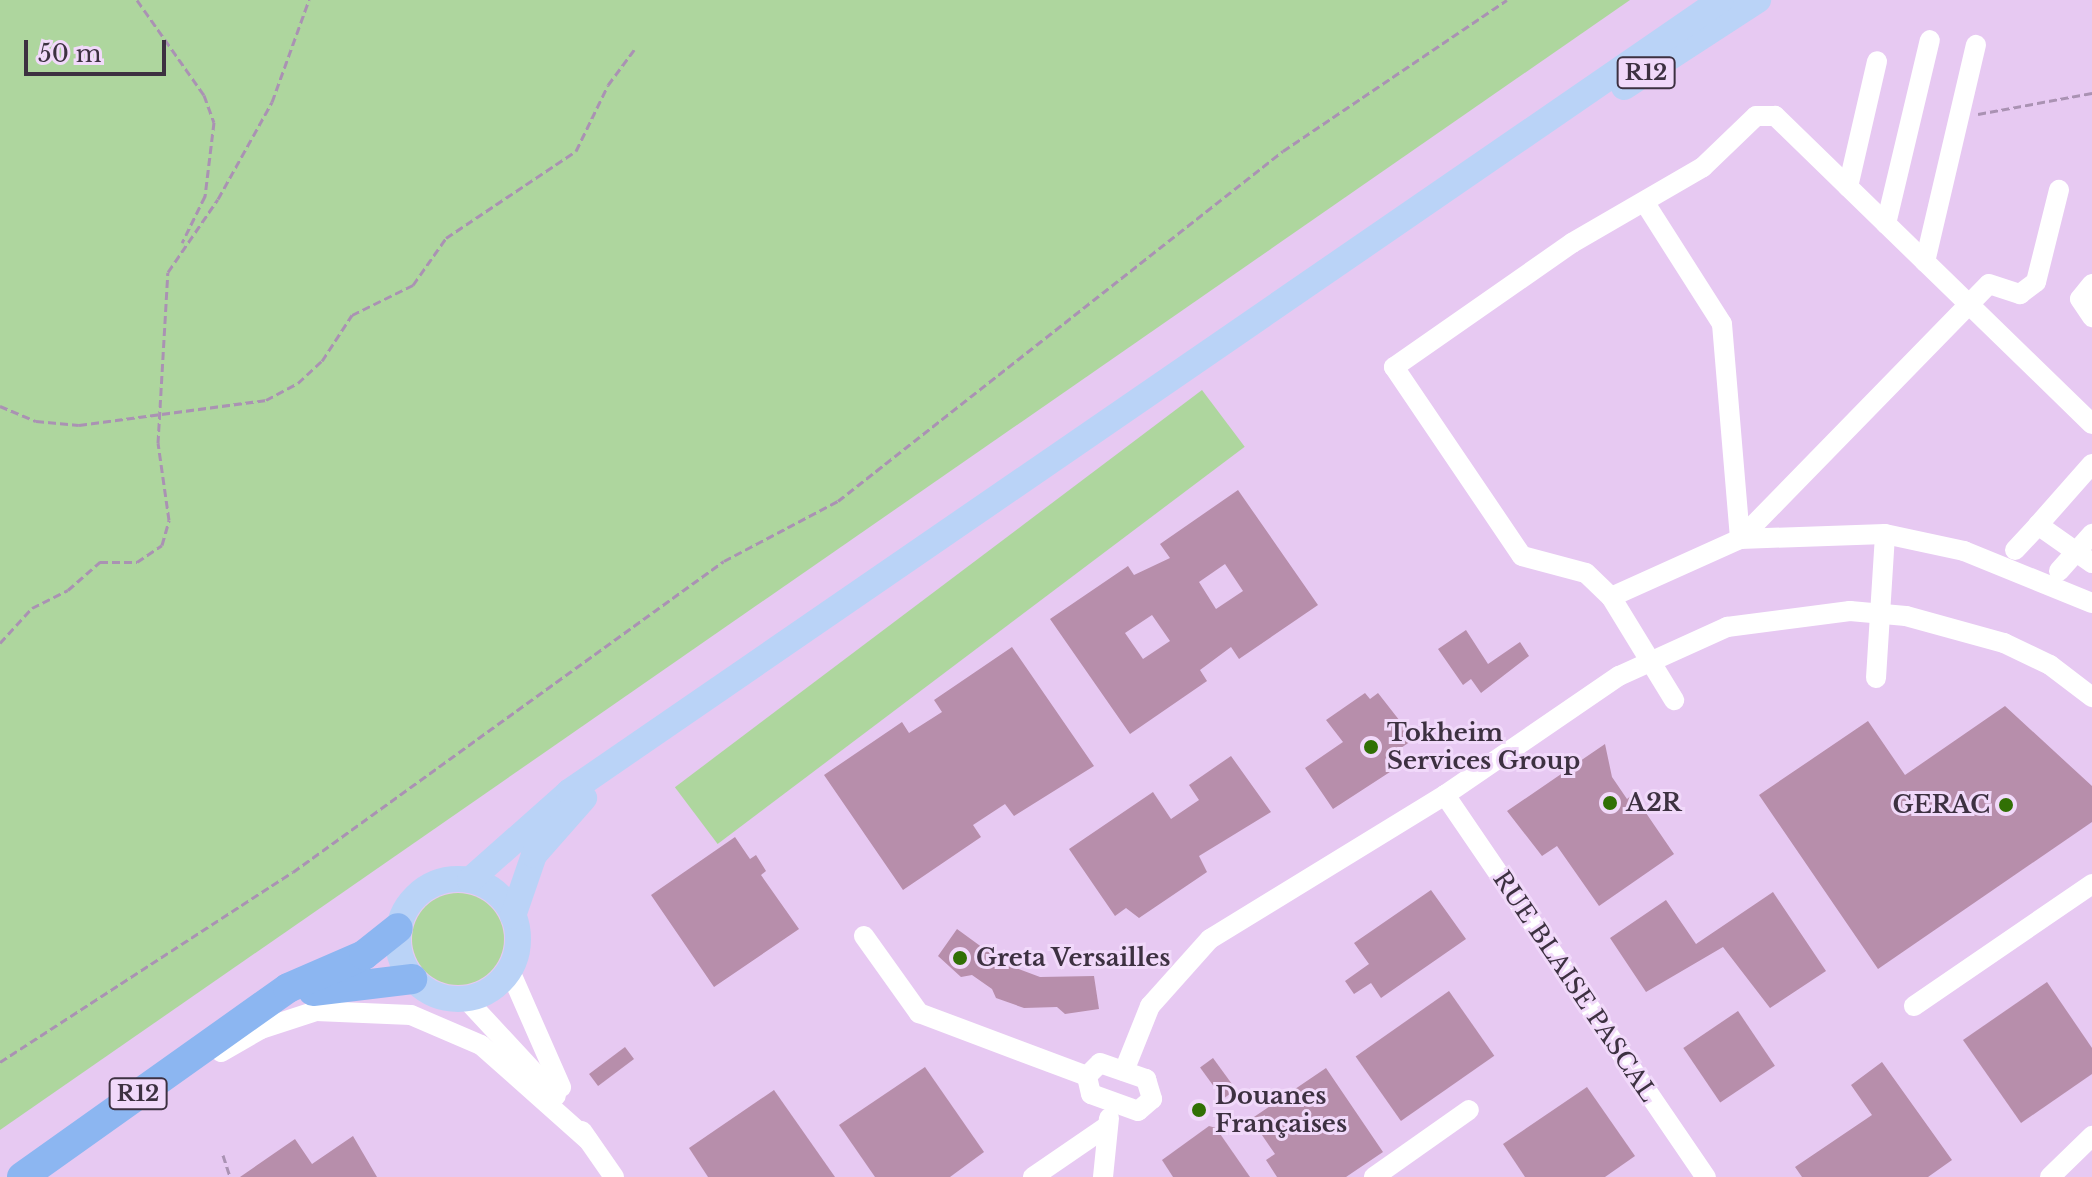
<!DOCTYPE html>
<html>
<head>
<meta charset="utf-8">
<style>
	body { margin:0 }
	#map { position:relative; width:2092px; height:1177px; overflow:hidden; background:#e7c9f2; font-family:"Libre Baskerville",serif }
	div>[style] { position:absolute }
	.green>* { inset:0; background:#aed69e; transform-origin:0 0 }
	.round { border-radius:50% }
	.building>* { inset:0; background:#b78eab; transform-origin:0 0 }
	.path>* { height:3px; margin-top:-1.5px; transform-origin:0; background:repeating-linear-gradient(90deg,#aa92b3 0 8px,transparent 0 12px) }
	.minor>* { height:20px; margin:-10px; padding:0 10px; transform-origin:10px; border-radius:10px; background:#fff }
	.major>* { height:26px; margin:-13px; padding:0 13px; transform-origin:13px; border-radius:13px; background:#bad3f7 }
	.major>.ring { margin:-13px; padding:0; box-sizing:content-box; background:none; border:26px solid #bad3f7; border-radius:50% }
	.highway>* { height:30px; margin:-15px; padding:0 15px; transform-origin:15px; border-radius:15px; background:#8cb6f1 }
	.dots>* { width:22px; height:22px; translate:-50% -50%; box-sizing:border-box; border:4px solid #f1d9fa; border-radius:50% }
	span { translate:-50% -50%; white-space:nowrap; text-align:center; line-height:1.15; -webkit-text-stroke:6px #f1d9fa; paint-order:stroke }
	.shield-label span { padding:2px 6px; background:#f1d9fa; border:2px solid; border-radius:6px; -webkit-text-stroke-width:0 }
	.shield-label { font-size:22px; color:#3d3141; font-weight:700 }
	.poi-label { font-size:24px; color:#3d3141; font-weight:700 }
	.left { translate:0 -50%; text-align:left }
	.right { translate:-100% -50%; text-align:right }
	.street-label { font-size:24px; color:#3d3141 }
	.scale { position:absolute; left:24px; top:40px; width:142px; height:36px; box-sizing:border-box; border:4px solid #3d3141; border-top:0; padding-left:10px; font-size:24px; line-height:28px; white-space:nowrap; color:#3d3141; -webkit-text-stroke:6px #f1d9fa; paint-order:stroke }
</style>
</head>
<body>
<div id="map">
	<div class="green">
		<div style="clip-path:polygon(0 0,1630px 0,0 1130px)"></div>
		<div style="left:1202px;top:390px;width:71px;height:660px;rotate:53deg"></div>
		<div class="round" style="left:412px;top:893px;width:92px;height:92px"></div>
	</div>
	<div class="building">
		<div style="clip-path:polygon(evenodd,1238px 490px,1318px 605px,1239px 659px,1231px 647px,1200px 670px,1207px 681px,1130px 734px,1050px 619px,1128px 566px,1134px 575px,1170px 558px,1160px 544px,1238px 490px,1225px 564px,1243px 591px,1216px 609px,1199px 582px,1225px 564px,1238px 490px,1152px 615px,1170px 641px,1143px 659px,1125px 633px,1152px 615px)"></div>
		<div style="clip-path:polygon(1466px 630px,1488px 664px,1520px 642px,1529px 656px,1481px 693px,1471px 679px,1463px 685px,1438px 649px)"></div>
		<div style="clip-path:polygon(1012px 647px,1094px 766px,1014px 816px,1005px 804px,973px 825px,981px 837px,903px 890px,824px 775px,902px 722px,909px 733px,942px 712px,934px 700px)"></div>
		<div style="clip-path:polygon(1365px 693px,1370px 699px,1378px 693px,1414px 739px,1385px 759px,1393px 770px,1333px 809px,1305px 768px,1343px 742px,1326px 720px)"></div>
		<div style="clip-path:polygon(2005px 706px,2092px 786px,2092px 822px,1878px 969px,1759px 795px,1868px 721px,1905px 775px)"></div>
		<div style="clip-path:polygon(1605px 744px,1612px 777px,1627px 799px,1633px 794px,1674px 854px,1599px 906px,1557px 846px,1542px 856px,1507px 811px)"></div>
		<div style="clip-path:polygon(1231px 756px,1271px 812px,1199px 856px,1207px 872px,1139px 918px,1126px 908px,1115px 916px,1069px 849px,1153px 792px,1171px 819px,1199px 800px,1189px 785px)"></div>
		<div style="clip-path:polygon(735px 837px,750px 859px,756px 855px,766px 871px,761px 875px,799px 929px,714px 987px,651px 895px)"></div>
		<div style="clip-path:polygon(1431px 890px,1466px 939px,1381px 998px,1371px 983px,1354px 994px,1345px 981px,1369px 964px,1354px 943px)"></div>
		<div style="clip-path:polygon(1773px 892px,1826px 971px,1770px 1008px,1723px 947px,1646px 992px,1610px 938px,1666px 900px,1696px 944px)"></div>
		<div style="clip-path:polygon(957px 929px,1005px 964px,1040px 977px,1094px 976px,1099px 1009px,1065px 1014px,1057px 1007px,1024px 1008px,996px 998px,992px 989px,972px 975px,961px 977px,938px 956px)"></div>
		<div style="clip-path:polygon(2047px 982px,2092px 1048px,2092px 1074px,2021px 1123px,1963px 1040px)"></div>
		<div style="left:1449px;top:991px;width:79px;height:114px;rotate:55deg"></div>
		<div style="left:1738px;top:1011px;width:66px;height:66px;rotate:56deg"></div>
		<div style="left:625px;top:1047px;width:15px;height:45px;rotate:53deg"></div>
		<div style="left:1213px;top:1058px;width:39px;height:16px;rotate:54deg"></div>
		<div style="clip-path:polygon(1882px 1062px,1952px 1160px,1928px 1177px,1802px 1177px,1795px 1167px,1872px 1115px,1851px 1085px)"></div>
		<div style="clip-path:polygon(925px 1067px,984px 1152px,950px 1177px,875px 1177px,839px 1125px)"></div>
		<div style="clip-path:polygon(1326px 1068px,1383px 1152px,1346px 1177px,1277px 1177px,1266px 1160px,1275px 1154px,1251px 1119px)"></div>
		<div style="clip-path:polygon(1587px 1087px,1635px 1156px,1605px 1177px,1525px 1177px,1503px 1144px)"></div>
		<div style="clip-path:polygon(774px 1090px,835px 1177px,708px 1177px,689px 1148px)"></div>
		<div style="clip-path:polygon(1209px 1126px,1216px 1128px,1250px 1177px,1173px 1177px,1162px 1160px)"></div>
		<div style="clip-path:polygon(353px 1136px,377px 1177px,240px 1177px,295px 1139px,312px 1164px)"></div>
	</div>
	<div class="path">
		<div style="left:137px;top:0;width:116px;rotate:54.8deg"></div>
		<div style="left:204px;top:95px;width:29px;rotate:70deg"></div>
		<div style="left:214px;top:122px;width:75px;rotate:96.9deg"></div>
		<div style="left:205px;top:196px;width:52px;rotate:116.1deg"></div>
		<div style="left:1978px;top:114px;width:116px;rotate:-10.4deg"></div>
		<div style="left:0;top:406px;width:39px;rotate:23deg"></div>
		<div style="left:36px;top:421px;width:43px;rotate:5.3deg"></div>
		<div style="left:79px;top:425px;width:189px;rotate:-7.6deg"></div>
		<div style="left:266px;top:400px;width:36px;rotate:-28deg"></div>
		<div style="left:298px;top:383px;width:33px;rotate:-43deg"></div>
		<div style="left:322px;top:361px;width:55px;rotate:-56.9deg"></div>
		<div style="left:352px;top:315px;width:68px;rotate:-26.2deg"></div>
		<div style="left:413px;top:285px;width:57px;rotate:-54.9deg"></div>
		<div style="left:446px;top:238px;width:156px;rotate:-33.8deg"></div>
		<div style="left:576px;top:151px;width:73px;rotate:-64.1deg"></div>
		<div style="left:608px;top:85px;width:44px;rotate:-53.4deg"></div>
		<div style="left:0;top:643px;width:47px;rotate:-47.6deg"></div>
		<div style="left:32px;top:608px;width:40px;rotate:-26.6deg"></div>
		<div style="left:68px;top:590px;width:43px;rotate:-41.2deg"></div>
		<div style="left:100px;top:562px;width:37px"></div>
		<div style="left:137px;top:562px;width:30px;rotate:-34deg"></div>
		<div style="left:162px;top:545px;width:26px;rotate:-74deg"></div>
		<div style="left:169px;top:520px;width:78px;rotate:-98.1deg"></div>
		<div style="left:158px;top:443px;width:171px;rotate:-86.7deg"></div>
		<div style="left:168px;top:272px;width:88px;rotate:-55.6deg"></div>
		<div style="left:218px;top:199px;width:111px;rotate:-60.9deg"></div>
		<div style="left:272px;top:102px;width:109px;rotate:-70.1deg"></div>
		<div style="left:0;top:1062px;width:349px;rotate:-33deg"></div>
		<div style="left:293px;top:872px;width:531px;rotate:-35.81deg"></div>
		<div style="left:724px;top:561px;width:129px;rotate:-27.8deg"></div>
		<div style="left:838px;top:501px;width:566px;rotate:-38.19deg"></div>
		<div style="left:1283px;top:151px;width:270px;rotate:-34deg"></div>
		<div style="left:223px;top:1155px;width:23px;rotate:72deg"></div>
	</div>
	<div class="minor">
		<div style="left:1848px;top:187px;width:129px;rotate:-77deg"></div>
		<div style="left:1645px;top:203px;width:143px;rotate:57.5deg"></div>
		<div style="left:1722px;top:324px;width:216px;rotate:85.2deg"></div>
		<div style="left:1886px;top:224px;width:189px;rotate:-76.6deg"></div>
		<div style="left:1925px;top:262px;width:223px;rotate:-76.8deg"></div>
		<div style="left:2092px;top:284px;width:19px;rotate:129deg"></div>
		<div style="left:2080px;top:299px;width:22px;rotate:56deg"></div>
		<div style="left:2092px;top:424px;width:442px;rotate:-135.8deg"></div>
		<div style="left:1775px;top:116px;width:19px;rotate:180deg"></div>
		<div style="left:1756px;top:116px;width:74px;rotate:136.1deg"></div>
		<div style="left:1703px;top:167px;width:151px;rotate:149.9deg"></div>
		<div style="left:1572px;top:243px;width:217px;rotate:145.1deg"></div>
		<div style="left:1394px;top:367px;width:228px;rotate:55.9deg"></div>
		<div style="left:1522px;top:556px;width:66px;rotate:14.9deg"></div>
		<div style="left:1586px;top:573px;width:35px;rotate:44deg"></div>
		<div style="left:1611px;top:597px;width:141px;rotate:-24.2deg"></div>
		<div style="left:1740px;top:539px;width:145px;rotate:-2deg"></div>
		<div style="left:1885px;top:534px;width:81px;rotate:12.1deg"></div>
		<div style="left:1964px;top:551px;width:138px;rotate:22.1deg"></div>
		<div style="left:2092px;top:464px;width:81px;rotate:131.5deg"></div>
		<div style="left:2038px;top:525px;width:66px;rotate:35.1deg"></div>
		<div style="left:1740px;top:539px;width:356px;rotate:-45.7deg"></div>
		<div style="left:1989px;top:284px;width:33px;rotate:18deg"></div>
		<div style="left:2020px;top:294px;width:20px;rotate:-37deg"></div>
		<div style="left:2036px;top:282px;width:95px;rotate:-76deg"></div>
		<div style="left:2015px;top:550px;width:34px;rotate:-47deg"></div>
		<div style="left:2059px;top:571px;width:50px;rotate:-48.3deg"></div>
		<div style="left:1611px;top:597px;width:121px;rotate:58.5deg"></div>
		<div style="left:1876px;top:678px;width:144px;rotate:-86.4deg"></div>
		<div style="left:1445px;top:795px;width:463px;rotate:55.7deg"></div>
		<div style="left:864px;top:936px;width:95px;rotate:54.5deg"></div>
		<div style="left:919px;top:1013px;width:179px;rotate:20.6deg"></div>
		<div style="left:510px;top:971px;width:127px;rotate:66.3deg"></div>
		<div style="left:466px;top:999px;width:132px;rotate:47.1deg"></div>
		<div style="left:1914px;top:1006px;width:216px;rotate:-34.4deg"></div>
		<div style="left:221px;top:1052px;width:46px;rotate:-29.9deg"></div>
		<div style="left:261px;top:1029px;width:58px;rotate:-18.1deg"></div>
		<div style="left:316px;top:1011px;width:95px;rotate:2.4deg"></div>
		<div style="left:411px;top:1015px;width:76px;rotate:23.2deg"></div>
		<div style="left:481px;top:1045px;width:143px;rotate:41.6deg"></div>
		<div style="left:1100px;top:1063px;width:49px;rotate:19.2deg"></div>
		<div style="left:1146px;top:1079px;width:21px;rotate:73deg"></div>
		<div style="left:1152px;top:1099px;width:18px;rotate:139deg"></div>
		<div style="left:1138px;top:1111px;width:50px;rotate:-160.1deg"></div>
		<div style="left:1091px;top:1094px;width:18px;rotate:-103deg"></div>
		<div style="left:1087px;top:1076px;width:18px;rotate:-45deg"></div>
		<div style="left:1124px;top:1071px;width:70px;rotate:-68.2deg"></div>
		<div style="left:1150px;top:1006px;width:90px;rotate:-48.2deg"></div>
		<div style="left:1210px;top:939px;width:276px;rotate:-31.5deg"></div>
		<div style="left:1445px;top:795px;width:211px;rotate:-34.4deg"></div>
		<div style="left:1619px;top:676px;width:119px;rotate:-24.4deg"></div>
		<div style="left:1727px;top:627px;width:124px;rotate:-7.4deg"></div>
		<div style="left:1850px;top:611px;width:56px;rotate:5.1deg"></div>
		<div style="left:1906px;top:616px;width:102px;rotate:15.4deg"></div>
		<div style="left:2004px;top:643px;width:51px;rotate:25.6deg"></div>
		<div style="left:2050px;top:665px;width:53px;rotate:37.3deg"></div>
		<div style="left:582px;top:1131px;width:56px;rotate:55.2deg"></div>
		<div style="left:1033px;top:1177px;width:88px;rotate:-34.4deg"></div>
		<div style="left:1103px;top:1177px;width:59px;rotate:-84.2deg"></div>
		<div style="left:1374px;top:1177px;width:116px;rotate:-35.2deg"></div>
		<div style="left:2050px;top:1177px;width:59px;rotate:-44.3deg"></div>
	</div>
	<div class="major">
		<div style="left:1624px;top:87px;width:160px;rotate:-33deg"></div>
		<div class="ring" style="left:398px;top:879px;width:94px;height:94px"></div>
		<div style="left:470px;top:880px;width:132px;rotate:-41.6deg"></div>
		<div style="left:569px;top:792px;width:1398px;rotate:-34.51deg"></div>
		<div style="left:513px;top:916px;width:65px;rotate:-71deg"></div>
		<div style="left:534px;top:855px;width:76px;rotate:-48.7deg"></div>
	</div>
	<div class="highway">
		<div style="left:313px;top:991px;width:100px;rotate:-6.9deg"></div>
		<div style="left:22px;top:1177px;width:326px;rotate:-35.4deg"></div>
		<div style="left:288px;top:988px;width:83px;rotate:-23.5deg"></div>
		<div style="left:364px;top:955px;width:43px;rotate:-38.5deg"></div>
	</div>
	<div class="dots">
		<div style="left:1371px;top:747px;background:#317005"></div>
		<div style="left:1610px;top:803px;background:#317005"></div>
		<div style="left:2006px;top:805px;background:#317005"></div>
		<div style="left:960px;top:958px;background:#317005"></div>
		<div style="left:1199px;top:1110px;background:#317005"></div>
	</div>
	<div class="shield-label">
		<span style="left:1646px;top:73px">R12</span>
		<span style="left:138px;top:1094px">R12</span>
	</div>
	<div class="poi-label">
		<span class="left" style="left:1387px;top:747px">Tokheim<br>Services Group</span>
		<span class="left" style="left:1626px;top:803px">A2R</span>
		<span class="right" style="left:1990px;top:805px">GERAC</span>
		<span class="left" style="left:976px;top:958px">Greta Versailles</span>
		<span class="left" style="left:1215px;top:1110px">Douanes<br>Françaises</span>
	</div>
	<div class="street-label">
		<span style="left:1575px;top:986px;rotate:56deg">RUE BLAISE PASCAL</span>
	</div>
	<div class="scale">50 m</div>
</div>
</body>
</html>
